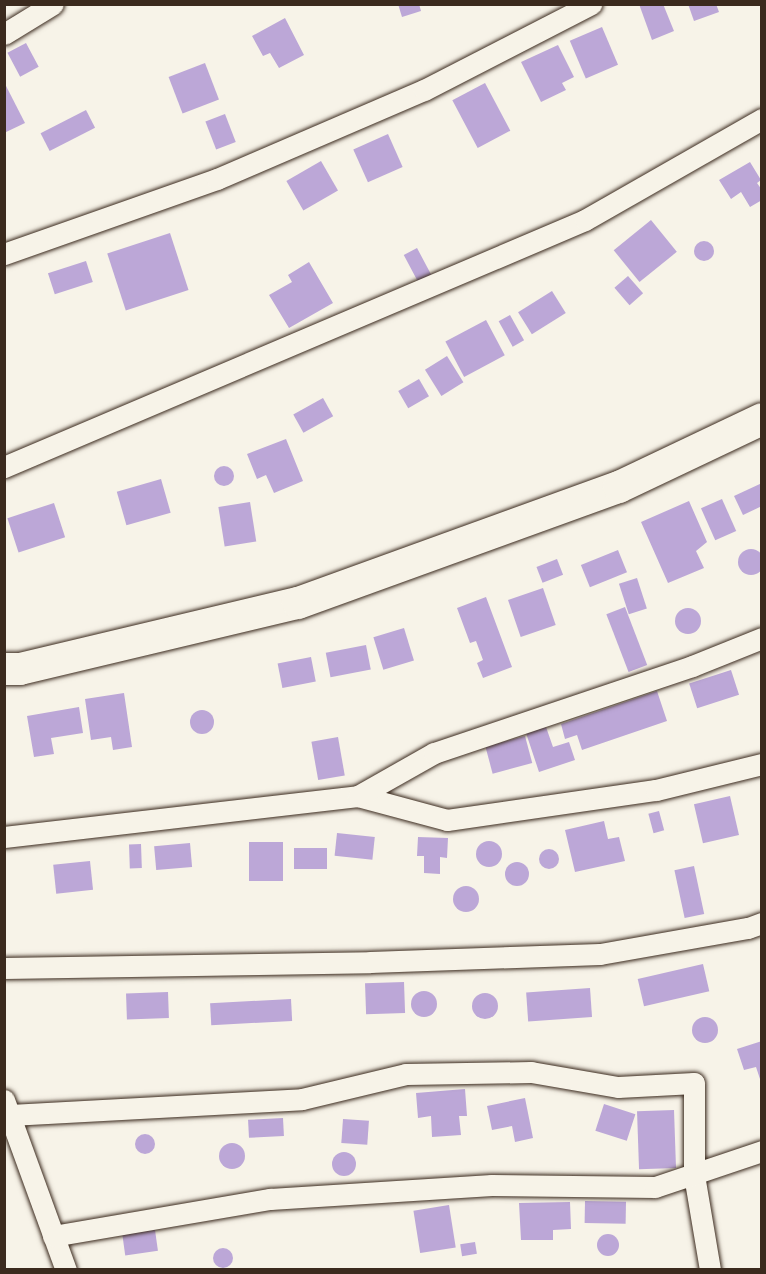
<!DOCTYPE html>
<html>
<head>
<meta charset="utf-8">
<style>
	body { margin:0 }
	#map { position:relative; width:766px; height:1274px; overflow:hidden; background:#f7f3e8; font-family:Pangolin,sans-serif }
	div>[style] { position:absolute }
	.building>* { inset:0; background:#bca7d7; transform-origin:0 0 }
	.round { border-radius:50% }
	.roads { filter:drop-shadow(0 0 2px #3b2a1e) drop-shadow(0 0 2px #3b2a1e) }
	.street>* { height:21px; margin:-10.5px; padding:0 10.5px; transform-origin:10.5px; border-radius:10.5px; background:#f7f3e8 }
	.secondary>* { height:32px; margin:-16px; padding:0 16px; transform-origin:16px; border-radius:16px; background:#f7f3e8 }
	span { translate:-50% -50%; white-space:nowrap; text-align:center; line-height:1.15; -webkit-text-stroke:4.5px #f7f3e8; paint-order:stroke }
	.frame { position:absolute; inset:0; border:6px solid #3b2a1e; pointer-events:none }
</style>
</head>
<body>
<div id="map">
	<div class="building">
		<div style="clip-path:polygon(398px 4px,419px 4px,421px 11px,402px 17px)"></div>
		<div style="clip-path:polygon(639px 4px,663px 4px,674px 31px,652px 40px)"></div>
		<div style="clip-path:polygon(688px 4px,716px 4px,719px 12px,694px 21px)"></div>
		<div style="clip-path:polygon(285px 18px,304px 55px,279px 68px,270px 53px,263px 56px,252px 36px)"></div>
		<div style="left:602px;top:27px;width:41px;height:35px;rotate:67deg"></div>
		<div style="left:26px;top:43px;width:27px;height:21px;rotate:62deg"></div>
		<div style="clip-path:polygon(558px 45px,574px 77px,562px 83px,566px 90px,541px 102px,521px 62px)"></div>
		<div style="left:205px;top:63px;width:39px;height:39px;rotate:69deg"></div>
		<div style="clip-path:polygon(4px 82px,25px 123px,4px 133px)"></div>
		<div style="left:485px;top:83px;width:54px;height:37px;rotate:62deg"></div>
		<div style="left:86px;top:110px;width:20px;height:51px;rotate:63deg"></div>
		<div style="left:225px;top:114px;width:30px;height:21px;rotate:69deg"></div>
		<div style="left:388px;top:134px;width:36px;height:38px;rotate:66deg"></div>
		<div style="left:321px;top:161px;width:34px;height:40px;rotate:60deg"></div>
		<div style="clip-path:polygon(750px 162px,761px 180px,757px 183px,762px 190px,762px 200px,750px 207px,741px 192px,731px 199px,719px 180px)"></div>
		<div style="left:651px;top:220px;width:41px;height:48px;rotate:51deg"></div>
		<div style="left:170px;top:233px;width:60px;height:66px;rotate:72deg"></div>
		<div class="round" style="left:694px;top:241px;width:20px;height:20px"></div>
		<div style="left:417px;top:248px;width:30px;height:15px;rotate:62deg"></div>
		<div style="left:86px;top:261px;width:22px;height:40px;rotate:72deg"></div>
		<div style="clip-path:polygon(309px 262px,333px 303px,289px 328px,269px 295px,292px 282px,288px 275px)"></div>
		<div style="left:628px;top:276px;width:23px;height:18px;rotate:49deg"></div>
		<div style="left:552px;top:291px;width:26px;height:40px;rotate:58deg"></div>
		<div style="left:510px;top:315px;width:29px;height:13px;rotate:61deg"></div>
		<div style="left:486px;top:320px;width:40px;height:46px;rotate:62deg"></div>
		<div style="left:447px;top:356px;width:31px;height:26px;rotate:58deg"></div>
		<div style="left:419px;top:379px;width:20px;height:24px;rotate:60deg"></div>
		<div style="left:323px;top:398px;width:21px;height:34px;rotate:61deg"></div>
		<div style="clip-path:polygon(286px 439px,303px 481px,274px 493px,266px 475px,257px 479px,247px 454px)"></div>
		<div class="round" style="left:214px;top:466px;width:20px;height:20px"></div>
		<div style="left:161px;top:479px;width:35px;height:46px;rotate:74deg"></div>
		<div style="clip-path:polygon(762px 483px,762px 506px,743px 515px,734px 496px)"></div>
		<div style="left:722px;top:499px;width:35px;height:23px;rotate:66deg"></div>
		<div style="clip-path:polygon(689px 501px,707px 542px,696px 551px,704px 568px,668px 583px,641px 522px)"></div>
		<div style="left:250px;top:502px;width:40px;height:32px;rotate:81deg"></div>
		<div style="left:54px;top:503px;width:36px;height:49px;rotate:72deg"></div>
		<div class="round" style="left:738px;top:549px;width:26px;height:26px"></div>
		<div style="left:618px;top:550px;width:24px;height:40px;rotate:68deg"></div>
		<div style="left:557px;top:559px;width:17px;height:22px;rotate:69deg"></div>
		<div style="left:637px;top:578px;width:32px;height:19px;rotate:72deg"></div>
		<div style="left:543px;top:588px;width:39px;height:37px;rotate:71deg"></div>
		<div style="clip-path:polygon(486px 597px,512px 667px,483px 678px,477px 663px,483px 660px,476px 641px,470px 643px,457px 608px)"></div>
		<div style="left:625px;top:607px;width:62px;height:20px;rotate:69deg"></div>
		<div class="round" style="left:675px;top:608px;width:26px;height:26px"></div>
		<div style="left:404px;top:628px;width:34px;height:32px;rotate:73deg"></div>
		<div style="left:366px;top:645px;width:25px;height:41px;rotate:79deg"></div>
		<div style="left:311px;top:657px;width:25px;height:34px;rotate:79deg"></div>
		<div style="left:731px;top:670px;width:26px;height:44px;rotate:72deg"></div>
		<div style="clip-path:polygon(657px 691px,667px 721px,582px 750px,577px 735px,565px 739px,561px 724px)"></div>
		<div style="clip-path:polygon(124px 693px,132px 747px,113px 750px,111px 737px,91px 740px,85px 699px)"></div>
		<div style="clip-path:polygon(79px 707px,83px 733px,51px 738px,54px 754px,34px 757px,27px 716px)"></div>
		<div class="round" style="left:190px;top:710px;width:24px;height:24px"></div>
		<div style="clip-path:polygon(546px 727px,553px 747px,569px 742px,575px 760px,539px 772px,526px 733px)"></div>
		<div style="left:525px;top:736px;width:28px;height:41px;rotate:75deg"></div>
		<div style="left:338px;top:737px;width:39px;height:27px;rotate:80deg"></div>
		<div style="left:730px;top:796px;width:40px;height:37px;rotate:77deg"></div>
		<div style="left:659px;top:811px;width:20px;height:11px;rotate:75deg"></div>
		<div style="clip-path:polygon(604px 821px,608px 839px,619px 837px,625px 861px,575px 872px,565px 830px)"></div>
		<div style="left:337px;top:833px;width:38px;height:23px;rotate:6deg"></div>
		<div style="clip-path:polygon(418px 837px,448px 838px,447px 858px,440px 857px,440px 874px,424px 873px,424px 856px,417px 856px)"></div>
		<div class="round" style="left:476px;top:841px;width:26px;height:26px"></div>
		<div style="left:249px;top:842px;width:34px;height:39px"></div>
		<div style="left:190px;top:843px;width:24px;height:36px;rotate:85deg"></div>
		<div style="left:141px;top:844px;width:24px;height:12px;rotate:88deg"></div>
		<div style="left:294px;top:848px;width:33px;height:21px"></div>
		<div class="round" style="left:539px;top:849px;width:20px;height:20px"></div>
		<div style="left:90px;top:861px;width:29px;height:37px;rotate:84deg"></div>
		<div class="round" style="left:505px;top:862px;width:24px;height:24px"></div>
		<div style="left:694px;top:866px;width:49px;height:20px;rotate:78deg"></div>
		<div class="round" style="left:453px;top:886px;width:26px;height:26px"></div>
		<div style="left:703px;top:964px;width:28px;height:67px;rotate:77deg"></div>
		<div style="left:404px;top:982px;width:31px;height:39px;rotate:88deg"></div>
		<div style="left:590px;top:988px;width:29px;height:64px;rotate:86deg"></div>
		<div class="round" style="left:411px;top:991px;width:26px;height:26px"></div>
		<div style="left:168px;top:992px;width:26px;height:42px;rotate:88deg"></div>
		<div class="round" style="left:472px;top:993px;width:26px;height:26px"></div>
		<div style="left:291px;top:999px;width:22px;height:81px;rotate:87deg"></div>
		<div class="round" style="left:692px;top:1017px;width:26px;height:26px"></div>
		<div style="clip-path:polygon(762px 1041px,762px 1082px,761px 1082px,756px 1067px,744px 1070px,737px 1049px)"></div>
		<div style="clip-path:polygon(465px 1089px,467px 1116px,459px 1116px,461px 1135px,432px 1137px,431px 1116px,418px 1118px,416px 1093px)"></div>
		<div style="clip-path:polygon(525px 1098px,533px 1138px,515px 1142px,512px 1126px,492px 1130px,487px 1106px)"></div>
		<div style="left:604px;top:1104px;width:33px;height:28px;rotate:18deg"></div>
		<div style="left:674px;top:1110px;width:58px;height:37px;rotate:88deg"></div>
		<div style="left:283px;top:1118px;width:18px;height:35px;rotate:87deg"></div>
		<div style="left:343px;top:1119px;width:26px;height:24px;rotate:4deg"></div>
		<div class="round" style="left:135px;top:1134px;width:20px;height:20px"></div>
		<div class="round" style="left:219px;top:1143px;width:26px;height:26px"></div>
		<div class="round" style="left:332px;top:1152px;width:24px;height:24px"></div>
		<div style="left:585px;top:1201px;width:41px;height:22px;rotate:1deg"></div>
		<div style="clip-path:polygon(570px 1202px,571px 1229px,553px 1230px,553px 1240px,521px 1240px,519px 1203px)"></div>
		<div style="left:449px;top:1205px;width:43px;height:36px;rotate:81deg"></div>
		<div style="left:155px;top:1230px;width:21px;height:33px;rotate:82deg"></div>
		<div class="round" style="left:597px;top:1234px;width:22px;height:22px"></div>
		<div style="left:475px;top:1242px;width:12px;height:15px;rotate:81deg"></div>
		<div class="round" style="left:213px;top:1248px;width:20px;height:20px"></div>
	</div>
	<div class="roads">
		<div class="street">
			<div style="left:4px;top:34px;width:57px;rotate:-31.5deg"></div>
			<div style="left:4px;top:254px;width:226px;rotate:-19.4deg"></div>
			<div style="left:217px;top:179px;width:225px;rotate:-23.3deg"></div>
			<div style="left:424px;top:90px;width:188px;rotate:-27.2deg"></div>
			<div style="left:4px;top:467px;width:631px;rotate:-23.03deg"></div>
			<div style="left:585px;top:220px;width:204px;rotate:-29.7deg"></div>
			<div style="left:358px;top:796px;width:92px;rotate:15.1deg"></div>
			<div style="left:447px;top:820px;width:211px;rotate:-8.2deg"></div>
			<div style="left:656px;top:790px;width:109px;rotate:-13.8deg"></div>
			<div style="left:4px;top:837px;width:356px;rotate:-6.6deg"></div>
			<div style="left:358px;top:796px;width:87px;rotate:-29.5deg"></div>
			<div style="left:434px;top:753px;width:272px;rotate:-18.6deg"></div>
			<div style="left:692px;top:666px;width:75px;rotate:-21.8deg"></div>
			<div style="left:4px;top:968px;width:366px;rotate:-0.9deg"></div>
			<div style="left:370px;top:962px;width:230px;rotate:-2deg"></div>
			<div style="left:600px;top:954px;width:150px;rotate:-10deg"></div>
			<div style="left:748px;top:928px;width:15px;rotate:-20deg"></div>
			<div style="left:4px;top:1100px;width:181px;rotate:70deg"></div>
			<div style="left:10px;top:1115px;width:292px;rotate:-3.1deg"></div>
			<div style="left:302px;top:1099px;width:107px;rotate:-13.5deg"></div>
			<div style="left:406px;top:1074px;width:125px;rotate:-0.9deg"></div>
			<div style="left:531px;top:1072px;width:88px;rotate:9.8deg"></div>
			<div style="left:618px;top:1087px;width:76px;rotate:-3deg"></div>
			<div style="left:694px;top:1083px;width:92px;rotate:90deg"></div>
			<div style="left:694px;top:1175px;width:96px;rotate:80.4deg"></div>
			<div style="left:53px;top:1236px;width:220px;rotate:-9.7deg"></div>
			<div style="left:270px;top:1199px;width:222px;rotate:-3.6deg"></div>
			<div style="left:492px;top:1185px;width:163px;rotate:0.7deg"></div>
			<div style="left:655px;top:1187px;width:113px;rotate:-18.6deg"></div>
		</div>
		<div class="secondary">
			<div style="left:4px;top:669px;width:16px"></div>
			<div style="left:20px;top:669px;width:286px;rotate:-13.4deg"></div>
			<div style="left:298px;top:603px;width:341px;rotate:-19.9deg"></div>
			<div style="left:619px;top:487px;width:158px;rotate:-25.4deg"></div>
		</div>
	</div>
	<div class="frame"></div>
</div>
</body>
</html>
